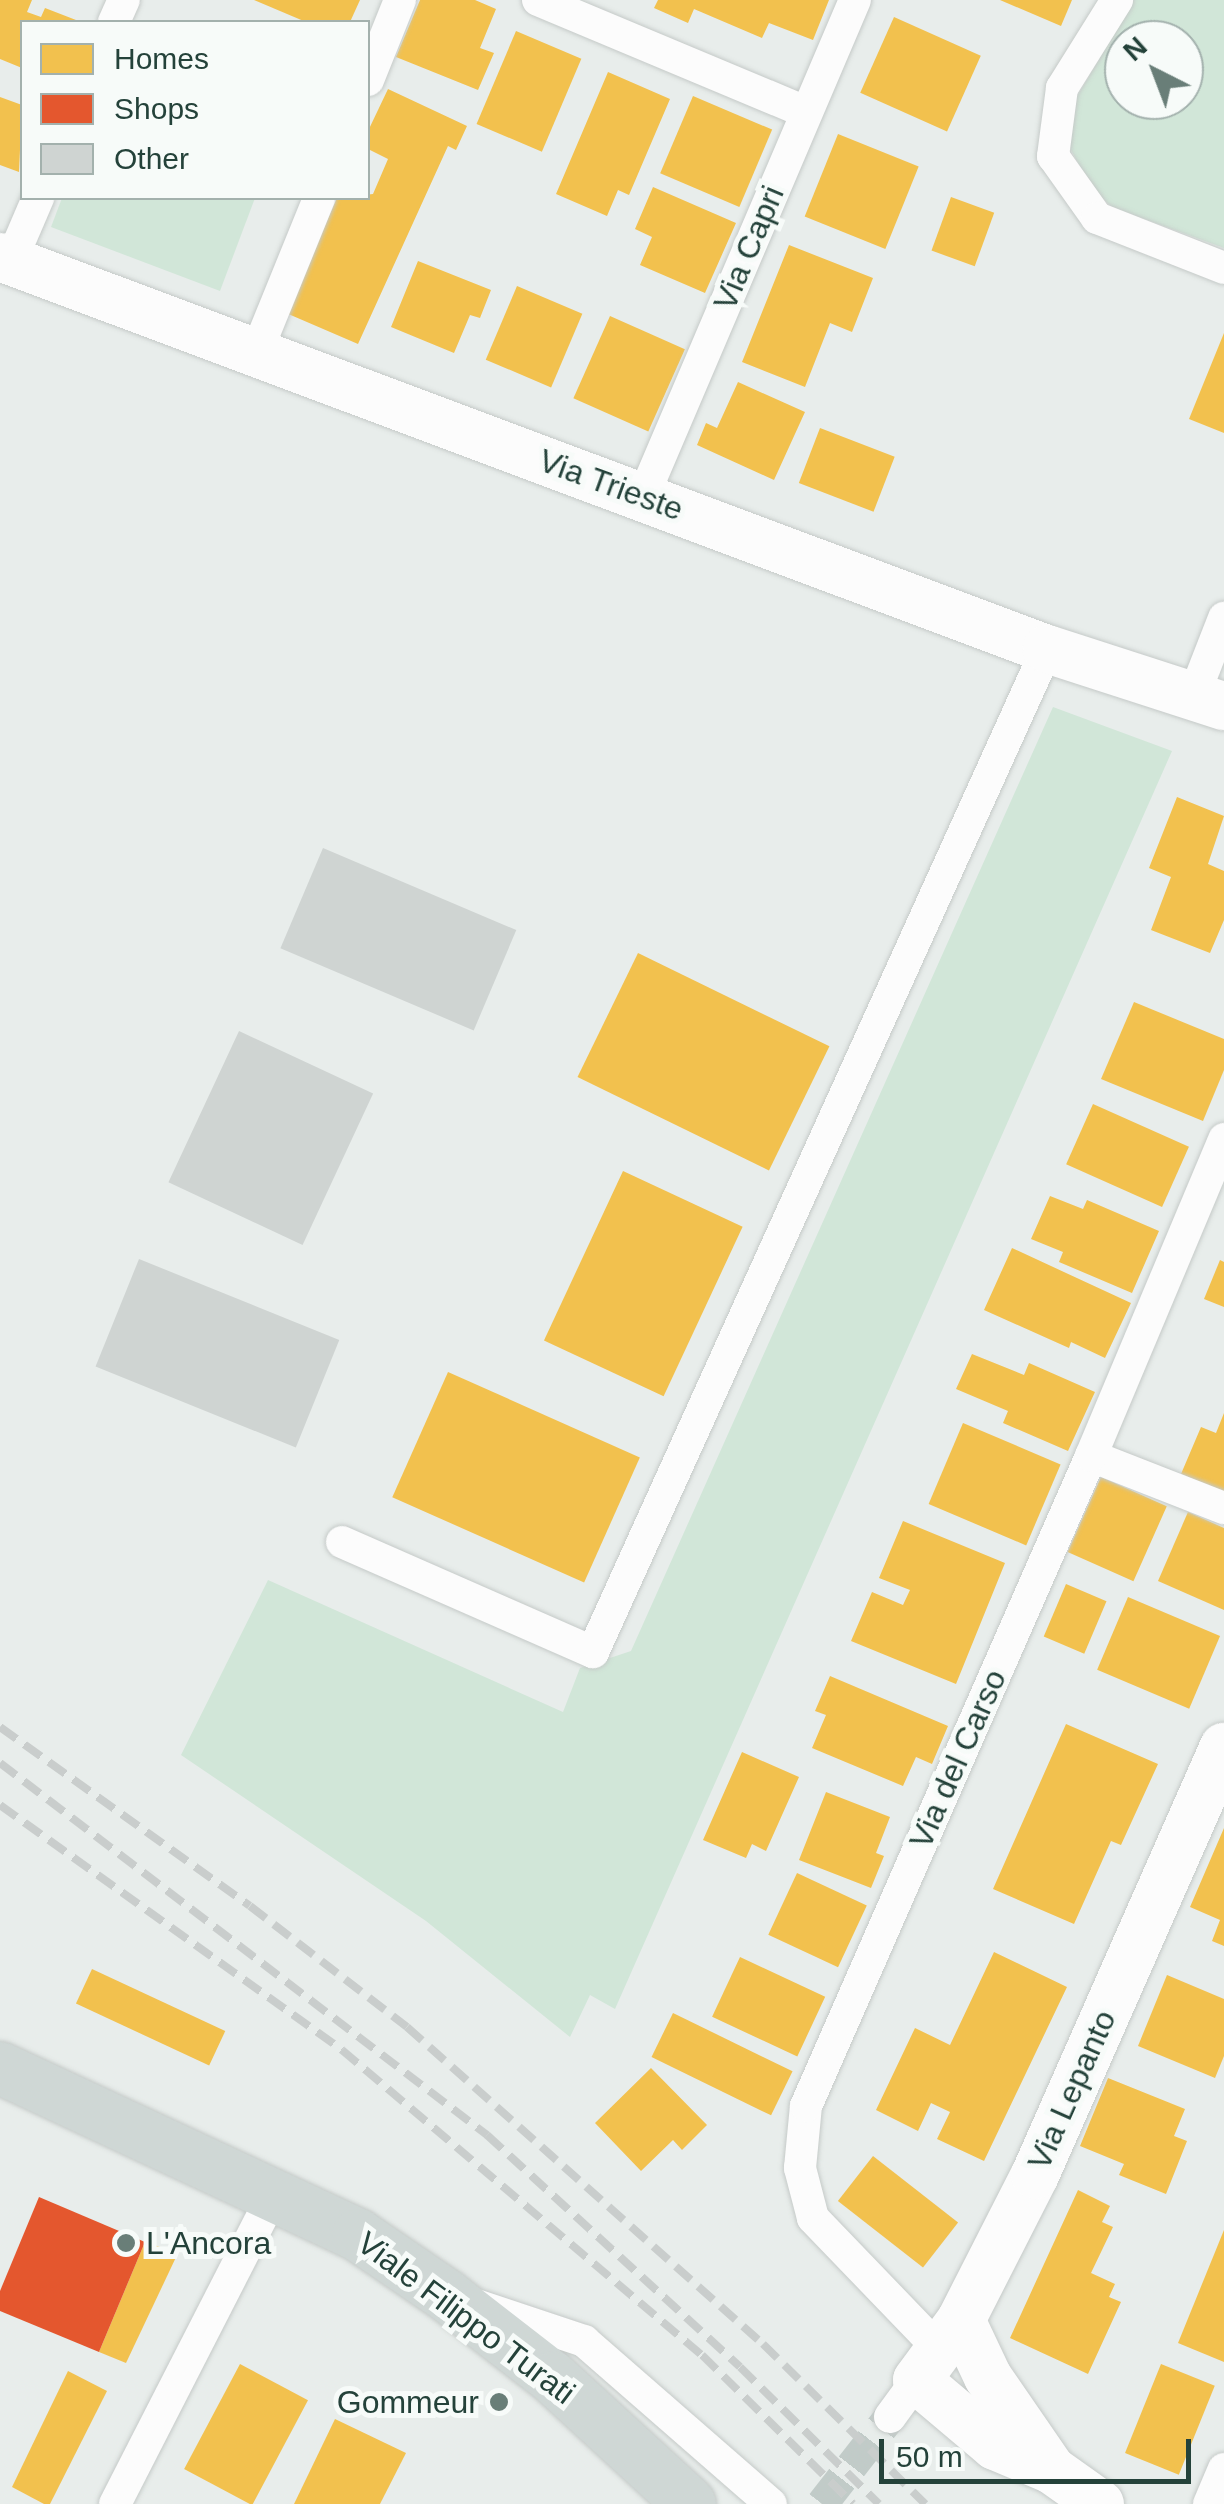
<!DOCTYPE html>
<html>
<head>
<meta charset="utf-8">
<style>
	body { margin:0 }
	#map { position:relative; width:1224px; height:2504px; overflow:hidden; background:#e8edeb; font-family:Helvetica,sans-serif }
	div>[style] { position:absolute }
	.green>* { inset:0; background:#d1e6d8 }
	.homes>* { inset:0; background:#f2c14e; transform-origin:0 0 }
	.shops>* { inset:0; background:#e4572e }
	.building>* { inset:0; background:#cfd4d2; transform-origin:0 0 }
	.street-tunnel>* { height:32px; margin-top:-16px; transform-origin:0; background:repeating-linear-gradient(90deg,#c1cbc8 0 32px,transparent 0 48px) }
	.roads { filter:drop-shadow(0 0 2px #c5cac8) drop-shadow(0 0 2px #c5cac8) }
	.street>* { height:32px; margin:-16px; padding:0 16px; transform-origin:16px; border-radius:16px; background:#fcfcfc }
	.secondary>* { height:48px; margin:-24px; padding:0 24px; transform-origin:24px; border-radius:24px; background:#fcfcfc }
	.primary>* { height:52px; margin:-26px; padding:0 26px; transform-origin:26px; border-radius:26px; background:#cfd7d5 }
	.rail>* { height:8px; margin-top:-4px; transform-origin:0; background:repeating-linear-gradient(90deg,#c9cdcc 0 20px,transparent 0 30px) }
	.dots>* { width:28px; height:28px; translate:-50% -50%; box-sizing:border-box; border:5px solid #f7fbf9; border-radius:50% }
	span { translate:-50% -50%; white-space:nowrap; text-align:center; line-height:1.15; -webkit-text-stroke:10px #f7fbf9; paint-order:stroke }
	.street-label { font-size:32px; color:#24423a }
	.poi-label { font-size:32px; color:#24423a }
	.left { translate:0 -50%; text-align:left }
	.right { translate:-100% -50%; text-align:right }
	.legend { position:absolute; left:20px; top:20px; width:350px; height:180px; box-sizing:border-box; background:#f7fbf9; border:2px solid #a3b1ad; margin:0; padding:12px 18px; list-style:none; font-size:30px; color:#24423a }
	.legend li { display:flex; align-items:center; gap:20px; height:50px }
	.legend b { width:50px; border:2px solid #a3b1ad }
	.north { position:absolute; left:1104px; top:20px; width:100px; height:100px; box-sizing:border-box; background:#f7fbf9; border:2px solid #a3b1ad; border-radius:50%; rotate:318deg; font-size:28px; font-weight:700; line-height:40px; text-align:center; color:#24423a }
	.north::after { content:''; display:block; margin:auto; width:35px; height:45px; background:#697e78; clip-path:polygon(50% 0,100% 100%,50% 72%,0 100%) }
	.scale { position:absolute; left:879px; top:2439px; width:312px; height:45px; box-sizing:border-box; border:5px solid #24423a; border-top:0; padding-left:12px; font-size:30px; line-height:35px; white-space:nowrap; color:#24423a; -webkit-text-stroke:8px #f7fbf9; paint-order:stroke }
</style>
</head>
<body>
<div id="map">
	<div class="green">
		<div style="clip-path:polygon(evenodd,1134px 0,1224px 0,1224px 248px,1112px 207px,1091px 187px,1068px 144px,1072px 105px,1134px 0,1124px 40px,1184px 40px,1184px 100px,1124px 100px,1124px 40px)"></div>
		<div style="clip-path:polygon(62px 198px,255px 198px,220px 291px,51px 227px)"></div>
		<div style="clip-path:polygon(1053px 707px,1172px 751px,615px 2009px,590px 1995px,570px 2037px,426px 1921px,181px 1755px,268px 1580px,563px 1712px,580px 1668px,631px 1651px)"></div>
	</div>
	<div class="homes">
		<div style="clip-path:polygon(0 0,32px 0,27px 12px,41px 17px,45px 8px,76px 20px,22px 22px,22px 68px,0 59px)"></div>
		<div style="clip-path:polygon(254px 0,360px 0,350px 22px,306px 22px)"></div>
		<div style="clip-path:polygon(420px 0,475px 0,496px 9px,480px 48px,494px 53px,478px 90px,396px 57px)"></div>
		<div style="clip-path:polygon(658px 0,829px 0,813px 40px,769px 23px,762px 38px,694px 9px,688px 23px,654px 8px)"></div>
		<div style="clip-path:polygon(1000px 0,1072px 0,1061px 26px)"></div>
		<div style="left:894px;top:17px;width:95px;height:83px;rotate:24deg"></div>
		<div style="left:516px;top:31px;width:71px;height:101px;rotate:23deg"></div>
		<div style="clip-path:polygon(608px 72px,670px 99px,629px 195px,618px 190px,607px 216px,556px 194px)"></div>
		<div style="clip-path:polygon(388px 89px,467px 126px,456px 150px,448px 146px,358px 344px,286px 313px,337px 198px,373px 194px,388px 159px,368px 149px,368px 131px)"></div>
		<div style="left:693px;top:96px;width:86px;height:84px;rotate:23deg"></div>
		<div style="clip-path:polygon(0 97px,22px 105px,19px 172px,0 165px)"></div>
		<div style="left:838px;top:134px;width:87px;height:89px;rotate:22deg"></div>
		<div style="clip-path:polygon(653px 187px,736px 223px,705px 293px,640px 265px,652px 237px,635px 229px)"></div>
		<div style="left:951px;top:197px;width:46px;height:57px;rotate:20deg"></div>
		<div style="clip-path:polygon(789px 245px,873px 278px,852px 332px,830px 323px,805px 387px,742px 362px)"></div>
		<div style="clip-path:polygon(418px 261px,491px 290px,480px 318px,470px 315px,454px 353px,391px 327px)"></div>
		<div style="left:517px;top:286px;width:71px;height:80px;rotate:23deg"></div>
		<div style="left:610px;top:316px;width:82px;height:90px;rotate:24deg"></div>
		<div style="clip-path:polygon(1224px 333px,1224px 433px,1189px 419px)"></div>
		<div style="clip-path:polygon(738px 382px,805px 412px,774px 480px,697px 445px,706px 423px,717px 428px)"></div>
		<div style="left:820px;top:428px;width:80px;height:59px;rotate:21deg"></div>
		<div style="clip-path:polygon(1177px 797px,1224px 816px,1208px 864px,1224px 871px,1224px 920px,1210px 953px,1151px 930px,1171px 877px,1149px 868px)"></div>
		<div style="left:638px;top:953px;width:213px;height:138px;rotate:26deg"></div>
		<div style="clip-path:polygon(1134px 1002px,1224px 1039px,1224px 1070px,1203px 1121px,1101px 1079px)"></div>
		<div style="left:1093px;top:1104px;width:105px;height:66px;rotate:24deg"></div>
		<div style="left:623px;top:1171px;width:132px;height:187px;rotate:25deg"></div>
		<div style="clip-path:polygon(1050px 1196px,1083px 1209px,1087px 1200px,1159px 1231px,1132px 1293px,1059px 1262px,1063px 1252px,1031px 1239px)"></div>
		<div style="clip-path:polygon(1012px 1248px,1131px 1303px,1105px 1358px,1071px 1342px,1069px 1348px,984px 1310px)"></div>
		<div style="clip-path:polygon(1220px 1260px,1224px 1262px,1224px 1307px,1204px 1299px)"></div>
		<div style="clip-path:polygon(972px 1354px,1024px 1375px,1029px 1363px,1095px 1392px,1068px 1451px,1003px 1423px,1008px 1411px,956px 1389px)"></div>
		<div style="left:448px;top:1372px;width:210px;height:137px;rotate:24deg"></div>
		<div style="clip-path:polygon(1224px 1413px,1224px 1493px,1181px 1474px,1201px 1427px,1216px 1433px)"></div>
		<div style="left:963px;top:1423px;width:106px;height:88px;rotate:23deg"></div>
		<div style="left:1101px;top:1477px;width:72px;height:82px;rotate:24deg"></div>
		<div style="clip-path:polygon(1188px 1512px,1224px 1528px,1224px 1610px,1158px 1581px)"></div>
		<div style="clip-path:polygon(903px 1521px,1005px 1563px,956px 1684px,851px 1641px,872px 1592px,903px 1605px,910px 1590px,879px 1578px)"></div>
		<div style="left:1066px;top:1584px;width:44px;height:57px;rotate:23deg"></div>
		<div style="left:1128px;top:1597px;width:100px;height:79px;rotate:23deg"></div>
		<div style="clip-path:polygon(830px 1676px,948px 1726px,932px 1764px,916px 1757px,903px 1786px,812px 1748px,826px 1715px,815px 1711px)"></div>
		<div style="clip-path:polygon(1066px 1724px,1158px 1764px,1121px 1845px,1111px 1841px,1074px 1924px,993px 1889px)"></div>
		<div style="clip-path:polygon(742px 1752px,799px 1777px,766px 1851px,752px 1844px,746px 1858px,703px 1840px)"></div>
		<div style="clip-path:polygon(826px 1792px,890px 1817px,876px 1853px,884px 1856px,871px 1888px,799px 1860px)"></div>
		<div style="clip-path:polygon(1224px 1828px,1224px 1946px,1212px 1941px,1220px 1920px,1190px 1907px)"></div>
		<div style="left:797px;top:1873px;width:77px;height:68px;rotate:25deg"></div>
		<div style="clip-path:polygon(994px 1952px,1067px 1987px,984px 2161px,937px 2139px,950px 2112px,931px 2103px,918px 2131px,876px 2110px,915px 2028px,950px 2045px)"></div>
		<div style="left:740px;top:1957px;width:94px;height:66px;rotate:25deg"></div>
		<div style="left:92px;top:1969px;width:147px;height:38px;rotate:25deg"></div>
		<div style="clip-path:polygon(1167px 1975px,1224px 1999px,1224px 2056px,1215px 2078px,1138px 2046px)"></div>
		<div style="left:673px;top:2013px;width:133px;height:49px;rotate:26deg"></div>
		<div style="clip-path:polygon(651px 2068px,707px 2125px,682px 2150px,673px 2140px,641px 2171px,595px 2123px)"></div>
		<div style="clip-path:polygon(1108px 2078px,1185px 2109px,1174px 2136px,1187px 2141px,1166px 2194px,1119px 2175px,1124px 2164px,1080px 2146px)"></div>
		<div style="left:873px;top:2156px;width:108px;height:57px;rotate:38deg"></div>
		<div style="clip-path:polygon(1078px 2190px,1110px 2206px,1102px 2222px,1113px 2227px,1091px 2273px,1115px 2284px,1109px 2297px,1121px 2302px,1088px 2374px,1010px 2338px)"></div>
		<div style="clip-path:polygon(1224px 2230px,1224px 2362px,1178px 2343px)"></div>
		<div style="clip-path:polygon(145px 2242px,178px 2253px,126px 2363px,99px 2352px)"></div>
		<div style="left:240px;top:2364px;width:77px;height:119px;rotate:28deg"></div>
		<div style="left:1161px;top:2364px;width:58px;height:96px;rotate:22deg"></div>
		<div style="clip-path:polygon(68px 2371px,107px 2391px,50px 2504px,44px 2504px,12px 2487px)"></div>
		<div style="clip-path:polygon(335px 2419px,406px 2453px,380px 2504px,294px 2504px)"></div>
	</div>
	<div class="shops">
		<div style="clip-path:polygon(39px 2197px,145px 2242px,99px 2352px,0 2311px,0 2291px)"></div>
	</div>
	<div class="building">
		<div style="left:323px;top:848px;width:210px;height:109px;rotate:23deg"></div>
		<div style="left:239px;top:1031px;width:148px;height:167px;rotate:25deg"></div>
		<div style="left:139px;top:1259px;width:216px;height:116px;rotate:22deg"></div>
	</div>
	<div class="street-tunnel">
		<div style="left:822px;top:2504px;width:110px;rotate:-52deg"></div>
	</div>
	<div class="roads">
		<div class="street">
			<div style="left:538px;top:0;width:290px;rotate:22.7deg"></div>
			<div style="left:1117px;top:0;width:104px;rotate:122deg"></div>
			<div style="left:1062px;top:88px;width:69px;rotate:97.5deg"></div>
			<div style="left:1053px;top:156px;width:76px;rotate:54.6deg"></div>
			<div style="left:1097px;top:218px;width:136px;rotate:21.5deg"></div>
			<div style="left:114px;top:22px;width:24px;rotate:-66deg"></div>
			<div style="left:368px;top:80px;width:86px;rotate:-68.2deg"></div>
			<div style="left:11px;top:261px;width:69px;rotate:-66.8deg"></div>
			<div style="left:255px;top:356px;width:170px;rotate:-67.9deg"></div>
			<div style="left:643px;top:497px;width:540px;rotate:-66.9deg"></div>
			<div style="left:1194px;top:695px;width:83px;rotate:-68.7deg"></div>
			<div style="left:1091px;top:1456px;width:143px;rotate:21.4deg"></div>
			<div style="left:342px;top:1542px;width:274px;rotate:23.7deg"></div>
			<div style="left:593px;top:1652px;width:1101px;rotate:-65.65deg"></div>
			<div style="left:479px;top:2306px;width:111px;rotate:18.4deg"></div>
			<div style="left:584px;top:2341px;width:248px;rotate:41.1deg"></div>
			<div style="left:939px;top:2349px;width:182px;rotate:-133.9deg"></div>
			<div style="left:813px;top:2218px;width:52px;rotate:-104.6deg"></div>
			<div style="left:800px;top:2168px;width:62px;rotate:-84.5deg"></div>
			<div style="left:806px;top:2106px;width:710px;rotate:-66.32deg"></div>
			<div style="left:1091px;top:1456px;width:344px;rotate:-67.2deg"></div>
			<div style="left:890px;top:2417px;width:46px;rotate:-53.9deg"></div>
			<div style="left:115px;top:2504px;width:349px;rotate:-62.9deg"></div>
			<div style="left:1209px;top:2504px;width:38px;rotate:-67deg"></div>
		</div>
		<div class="secondary">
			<div style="left:0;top:257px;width:1118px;rotate:20.53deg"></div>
			<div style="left:1047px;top:649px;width:186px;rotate:17.9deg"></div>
			<div style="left:961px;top:2320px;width:63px;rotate:64.7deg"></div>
			<div style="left:988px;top:2377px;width:113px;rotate:55.5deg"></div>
			<div style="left:1100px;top:2504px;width:59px;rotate:-144.7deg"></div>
			<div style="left:1052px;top:2470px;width:62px;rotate:-157.2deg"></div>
			<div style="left:995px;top:2446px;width:102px;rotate:-139.8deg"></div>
			<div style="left:917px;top:2380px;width:74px;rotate:-53.7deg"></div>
			<div style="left:961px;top:2320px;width:163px;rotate:-63deg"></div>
			<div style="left:1035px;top:2175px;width:468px;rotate:-66.2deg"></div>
		</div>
		<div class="primary">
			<div style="left:0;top:2068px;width:395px;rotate:25deg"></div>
			<div style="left:358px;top:2235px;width:107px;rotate:34.3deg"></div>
			<div style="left:446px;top:2295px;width:135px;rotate:37.8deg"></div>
			<div style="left:553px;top:2378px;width:186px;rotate:42.6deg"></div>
		</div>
	</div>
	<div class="rail">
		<div style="left:0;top:1727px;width:307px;rotate:35.6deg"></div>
		<div style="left:250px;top:1906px;width:198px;rotate:37.6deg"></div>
		<div style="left:407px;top:2027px;width:477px;rotate:41.7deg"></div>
		<div style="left:763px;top:2344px;width:228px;rotate:44.6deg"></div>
		<div style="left:0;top:1763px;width:613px;rotate:37.37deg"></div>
		<div style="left:487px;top:2135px;width:343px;rotate:42.5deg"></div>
		<div style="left:740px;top:2367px;width:195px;rotate:44.6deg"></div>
		<div style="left:0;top:1805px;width:421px;rotate:35.6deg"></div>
		<div style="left:342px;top:2050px;width:472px;rotate:40.3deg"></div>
		<div style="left:702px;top:2355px;width:212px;rotate:44.6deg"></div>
	</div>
	<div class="dots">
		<div style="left:126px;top:2243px;background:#697e78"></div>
		<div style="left:499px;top:2402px;background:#697e78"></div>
	</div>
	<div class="street-label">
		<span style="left:749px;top:248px;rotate:-67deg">Via Capri</span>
		<span style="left:611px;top:485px;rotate:20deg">Via Trieste</span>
		<span style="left:958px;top:1759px;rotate:-66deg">Via del Carso</span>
		<span style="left:1072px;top:2090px;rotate:-66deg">Via Lepanto</span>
		<span style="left:466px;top:2318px;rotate:37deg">Viale Filippo Turati</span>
	</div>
	<div class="poi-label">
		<span class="left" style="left:146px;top:2243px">L'Ancora</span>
		<span class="right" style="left:479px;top:2402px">Gommeur</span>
	</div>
	<ul class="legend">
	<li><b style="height:28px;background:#f2c14e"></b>Homes</li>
	<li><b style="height:28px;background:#e4572e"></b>Shops</li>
	<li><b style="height:28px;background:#cfd4d2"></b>Other</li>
	</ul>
	<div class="north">N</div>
	<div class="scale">50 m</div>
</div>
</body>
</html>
